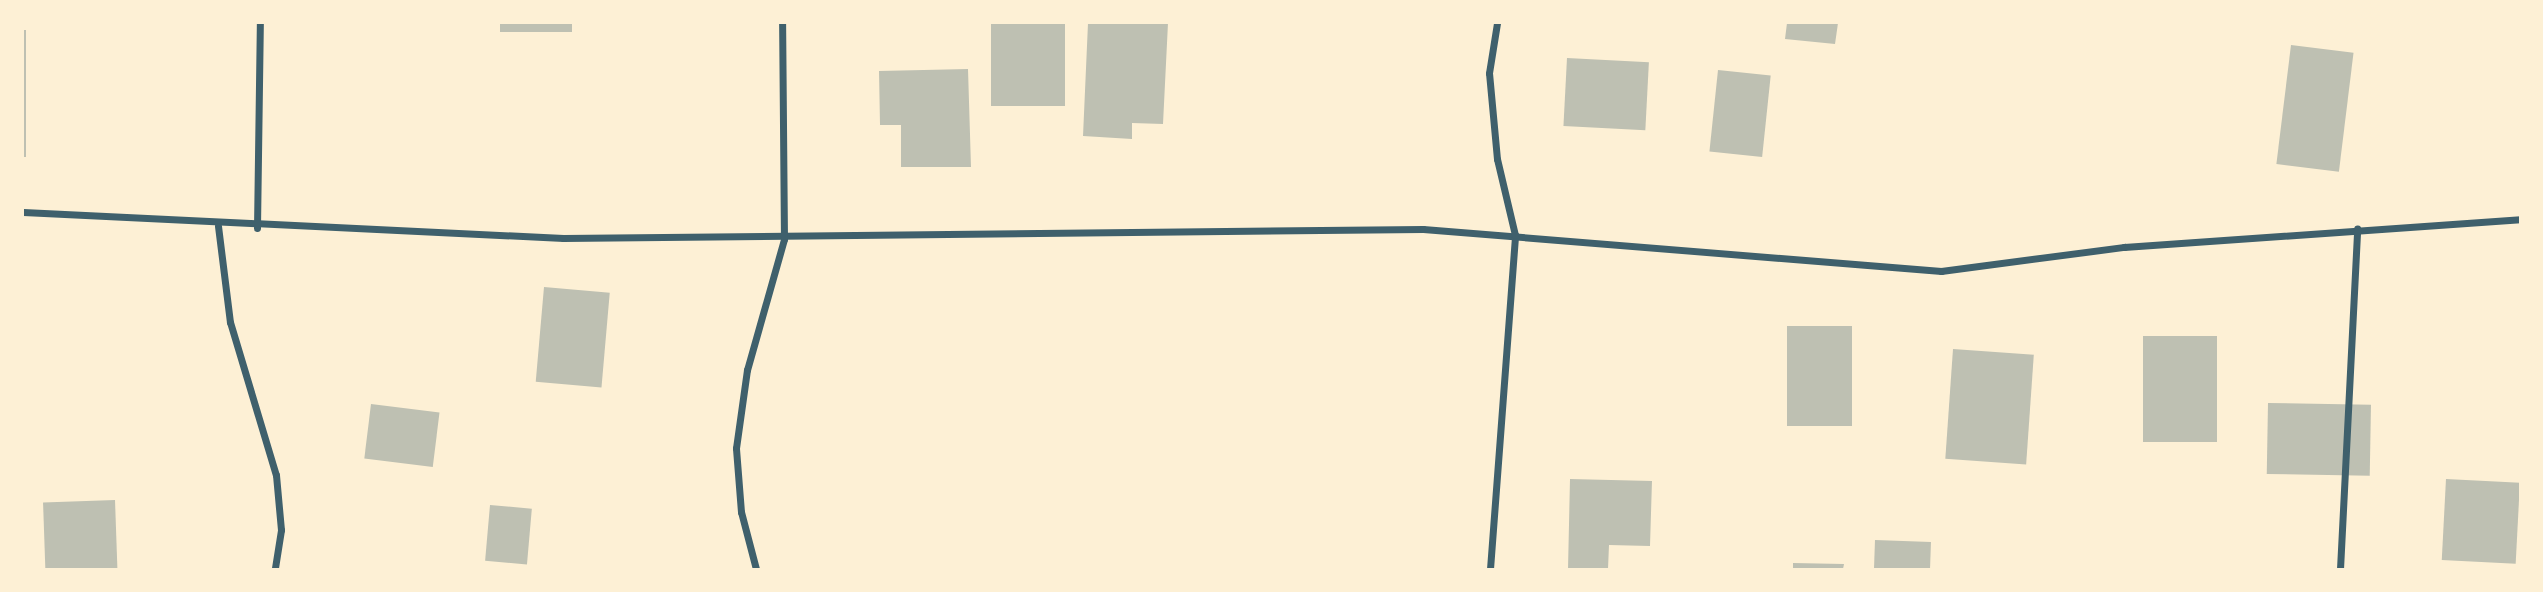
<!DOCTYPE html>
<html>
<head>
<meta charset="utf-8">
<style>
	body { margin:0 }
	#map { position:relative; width:2543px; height:592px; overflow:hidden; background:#fdf0d5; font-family:Roboto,sans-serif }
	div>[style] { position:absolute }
	.building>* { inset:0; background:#bec0b2; transform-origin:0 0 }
	.minor>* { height:7px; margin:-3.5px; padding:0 3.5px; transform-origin:3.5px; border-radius:3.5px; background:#3f606c }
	span { translate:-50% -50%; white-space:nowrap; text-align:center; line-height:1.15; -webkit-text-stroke:5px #fdf0d5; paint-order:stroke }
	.frame { position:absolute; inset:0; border:24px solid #fdf0d5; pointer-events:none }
</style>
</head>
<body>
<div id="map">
	<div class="building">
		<div style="left:500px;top:23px;width:72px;height:9px"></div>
		<div style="left:991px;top:23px;width:74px;height:83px"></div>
		<div style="clip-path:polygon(1088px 23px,1168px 23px,1163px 124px,1132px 123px,1132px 139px,1083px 136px)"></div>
		<div style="clip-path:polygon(1787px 23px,1838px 23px,1835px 44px,1785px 39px)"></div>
		<div style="left:23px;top:30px;width:3px;height:127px"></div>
		<div style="left:2291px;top:45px;width:63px;height:120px;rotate:7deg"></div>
		<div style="left:1567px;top:58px;width:82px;height:68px;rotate:3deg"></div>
		<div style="clip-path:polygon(968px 69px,971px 167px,901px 167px,901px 125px,880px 125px,879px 71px)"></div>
		<div style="left:1718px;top:70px;width:53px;height:82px;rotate:6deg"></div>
		<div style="left:544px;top:287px;width:66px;height:95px;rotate:5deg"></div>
		<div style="left:1787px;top:326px;width:65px;height:100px"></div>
		<div style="left:2143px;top:336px;width:74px;height:106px"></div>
		<div style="left:1953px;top:349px;width:81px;height:110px;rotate:4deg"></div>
		<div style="left:2268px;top:403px;width:103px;height:71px;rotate:1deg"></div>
		<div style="left:371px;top:404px;width:69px;height:55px;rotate:7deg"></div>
		<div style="clip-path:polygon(1570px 479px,1652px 481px,1650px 546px,1609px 545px,1608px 569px,1568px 569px)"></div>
		<div style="left:2446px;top:479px;width:74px;height:81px;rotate:3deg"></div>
		<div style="left:115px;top:500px;width:69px;height:72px;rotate:88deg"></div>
		<div style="left:490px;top:505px;width:42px;height:56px;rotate:5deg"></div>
		<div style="left:1875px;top:540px;width:56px;height:29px;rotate:2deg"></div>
		<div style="clip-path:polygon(1793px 563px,1844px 564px,1843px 569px,1793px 569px)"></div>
	</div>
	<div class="minor">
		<div style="left:23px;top:212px;width:541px;rotate:2.76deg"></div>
		<div style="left:563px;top:238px;width:860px;rotate:-0.6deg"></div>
		<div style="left:1423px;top:229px;width:520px;rotate:4.64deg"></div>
		<div style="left:1941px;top:271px;width:185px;rotate:-7.5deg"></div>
		<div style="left:2124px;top:247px;width:397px;rotate:-4deg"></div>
		<div style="left:218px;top:226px;width:97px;rotate:82.9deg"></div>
		<div style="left:230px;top:322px;width:160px;rotate:73.3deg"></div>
		<div style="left:276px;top:475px;width:55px;rotate:84.8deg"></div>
		<div style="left:281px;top:530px;width:39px;rotate:99deg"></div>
		<div style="left:257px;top:228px;width:205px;rotate:-89.2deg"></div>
		<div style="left:756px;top:569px;width:59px;rotate:-104.7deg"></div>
		<div style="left:741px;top:512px;width:64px;rotate:-94.5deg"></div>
		<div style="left:736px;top:448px;width:79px;rotate:-82deg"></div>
		<div style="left:747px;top:370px;width:136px;rotate:-74.2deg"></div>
		<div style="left:784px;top:239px;width:216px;rotate:-90.5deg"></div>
		<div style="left:1490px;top:569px;width:335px;rotate:-85.7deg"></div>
		<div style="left:1515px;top:235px;width:78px;rotate:-103.3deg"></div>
		<div style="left:1497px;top:159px;width:86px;rotate:-95.3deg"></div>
		<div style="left:1489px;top:73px;width:51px;rotate:-80.9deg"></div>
		<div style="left:2340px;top:569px;width:341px;rotate:-87.1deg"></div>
	</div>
	<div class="frame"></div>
</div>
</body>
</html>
